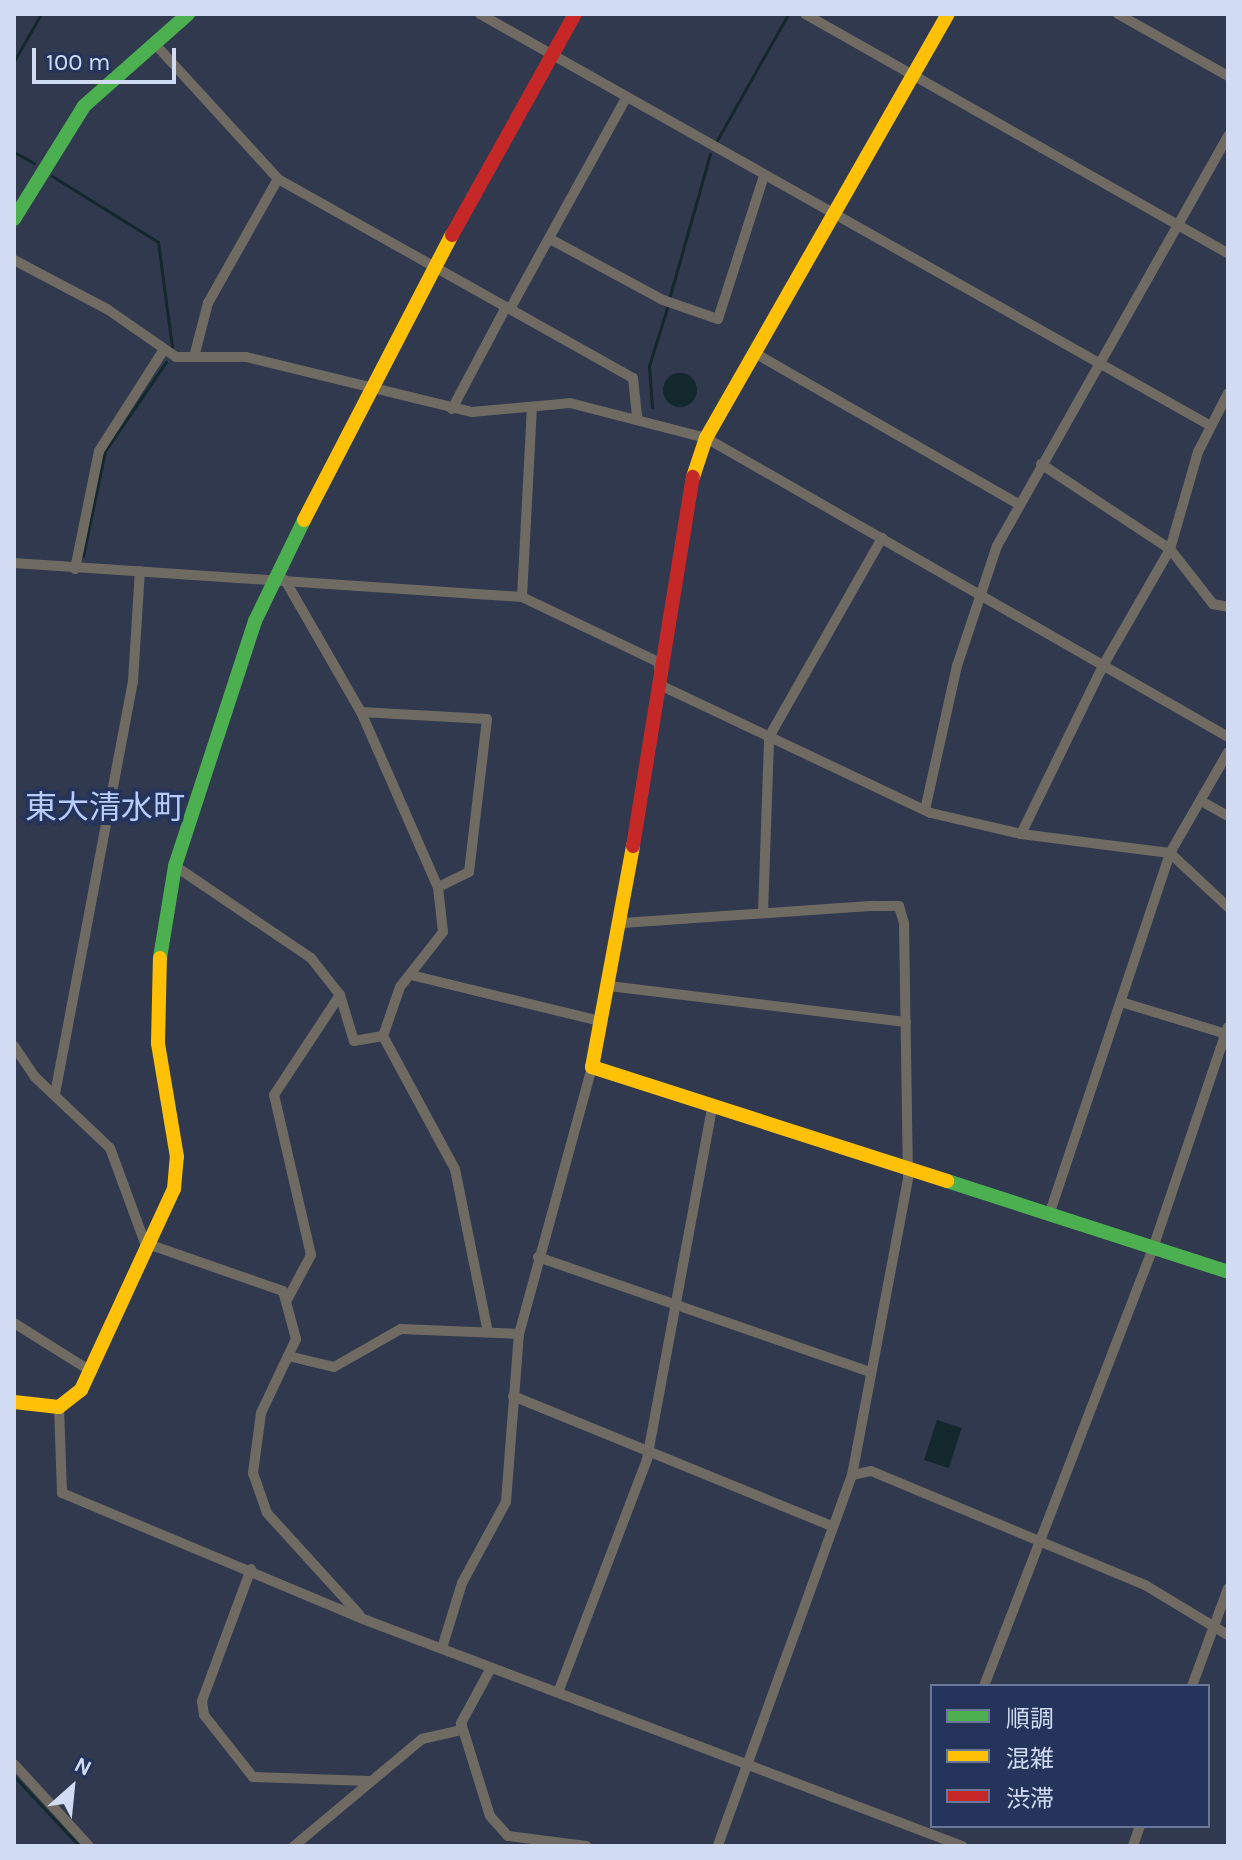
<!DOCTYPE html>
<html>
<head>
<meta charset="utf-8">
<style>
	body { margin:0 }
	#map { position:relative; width:1242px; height:1860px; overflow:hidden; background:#31394e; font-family:Karla,"Noto Sans JP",sans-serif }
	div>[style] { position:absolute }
	.water>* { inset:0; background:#13282c; transform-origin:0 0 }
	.round { border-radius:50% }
	.stream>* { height:3px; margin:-1.5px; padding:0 1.5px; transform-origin:1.5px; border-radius:1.5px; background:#13282c }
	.street>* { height:10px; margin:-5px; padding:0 5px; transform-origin:5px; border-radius:5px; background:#6f6b63 }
	.fast>* { height:14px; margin:-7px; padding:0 7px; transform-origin:7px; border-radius:7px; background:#4caf50 }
	.slow>* { height:14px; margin:-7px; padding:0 7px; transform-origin:7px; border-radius:7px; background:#ffc107 }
	.jam>* { height:14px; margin:-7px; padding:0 7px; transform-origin:7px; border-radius:7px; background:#c62828 }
	span { translate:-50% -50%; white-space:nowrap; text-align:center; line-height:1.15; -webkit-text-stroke:8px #25345a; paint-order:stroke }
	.quarter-label { font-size:32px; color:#b8cdfb }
	.frame { position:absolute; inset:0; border:16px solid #d1dcf3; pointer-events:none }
	.legend { position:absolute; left:930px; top:1684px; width:280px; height:144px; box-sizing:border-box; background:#25345a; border:2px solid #6a7797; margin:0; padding:10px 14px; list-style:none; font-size:24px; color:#d1dcf3 }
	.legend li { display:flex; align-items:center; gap:16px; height:40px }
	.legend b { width:40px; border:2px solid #6a7797 }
	.north { position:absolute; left:32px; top:1748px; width:80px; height:80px; -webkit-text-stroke:6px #25345a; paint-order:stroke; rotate:27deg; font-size:22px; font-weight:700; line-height:32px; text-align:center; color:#d1dcf3 }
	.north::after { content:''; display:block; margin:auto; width:28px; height:36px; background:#d1dcf3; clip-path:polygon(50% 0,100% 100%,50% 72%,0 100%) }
	.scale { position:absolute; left:32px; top:48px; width:144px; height:36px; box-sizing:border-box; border:4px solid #d1dcf3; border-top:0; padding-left:10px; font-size:24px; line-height:28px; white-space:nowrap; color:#d1dcf3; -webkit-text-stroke:6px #25345a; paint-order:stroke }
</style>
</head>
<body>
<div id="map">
	<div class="water">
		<div class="round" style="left:663px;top:373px;width:34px;height:34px"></div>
		<div style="left:937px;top:1420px;width:26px;height:42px;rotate:18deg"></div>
	</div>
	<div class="stream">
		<div style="left:14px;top:61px;width:54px;rotate:-60.1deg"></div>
		<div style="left:716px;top:142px;width:147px;rotate:-60.6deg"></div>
		<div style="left:14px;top:152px;width:23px;rotate:29deg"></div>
		<div style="left:52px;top:176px;width:125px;rotate:31.9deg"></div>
		<div style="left:158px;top:242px;width:106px;rotate:82.4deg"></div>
		<div style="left:669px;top:299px;width:151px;rotate:-74.2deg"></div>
		<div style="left:652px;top:407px;width:41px;rotate:-94.2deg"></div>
		<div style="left:649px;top:366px;width:61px;rotate:-72.8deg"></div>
		<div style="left:83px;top:556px;width:107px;rotate:-78.2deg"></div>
		<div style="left:105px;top:451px;width:108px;rotate:-55.6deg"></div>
		<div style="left:14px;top:1776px;width:96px;rotate:47.1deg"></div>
	</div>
	<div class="street">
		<div style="left:480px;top:14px;width:837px;rotate:29.41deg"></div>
		<div style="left:805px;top:14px;width:486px;rotate:29.5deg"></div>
		<div style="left:1118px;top:14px;width:126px;rotate:29.4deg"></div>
		<div style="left:154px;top:43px;width:184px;rotate:47.6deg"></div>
		<div style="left:278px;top:179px;width:407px;rotate:29.3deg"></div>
		<div style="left:633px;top:378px;width:39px;rotate:84deg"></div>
		<div style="left:550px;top:239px;width:128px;rotate:28.4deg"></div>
		<div style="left:663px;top:300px;width:58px;rotate:19.1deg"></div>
		<div style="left:718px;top:319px;width:150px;rotate:-72.2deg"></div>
		<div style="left:14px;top:260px;width:105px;rotate:27.8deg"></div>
		<div style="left:107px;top:309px;width:84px;rotate:34.8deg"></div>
		<div style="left:176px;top:357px;width:70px"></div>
		<div style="left:246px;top:357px;width:233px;rotate:13.7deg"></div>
		<div style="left:472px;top:412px;width:98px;rotate:-5.2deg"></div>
		<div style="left:570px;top:403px;width:140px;rotate:14.4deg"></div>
		<div style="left:706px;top:438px;width:602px;rotate:29.8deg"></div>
		<div style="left:510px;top:309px;width:241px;rotate:-61.2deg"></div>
		<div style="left:753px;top:352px;width:304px;rotate:29.8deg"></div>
		<div style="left:194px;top:357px;width:56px;rotate:-75.5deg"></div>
		<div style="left:208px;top:303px;width:142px;rotate:-60.6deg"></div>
		<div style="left:452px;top:409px;width:115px;rotate:-62.1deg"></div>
		<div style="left:1041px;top:464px;width:154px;rotate:33.4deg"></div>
		<div style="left:1170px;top:549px;width:70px;rotate:52deg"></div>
		<div style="left:1213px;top:604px;width:15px;rotate:11deg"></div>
		<div style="left:14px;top:563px;width:509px;rotate:3.83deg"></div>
		<div style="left:522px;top:597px;width:151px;rotate:25.5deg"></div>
		<div style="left:658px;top:662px;width:24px;rotate:81deg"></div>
		<div style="left:662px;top:686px;width:297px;rotate:25.3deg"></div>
		<div style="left:931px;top:813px;width:92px;rotate:13.1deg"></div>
		<div style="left:1021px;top:834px;width:150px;rotate:7.3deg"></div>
		<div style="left:1170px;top:853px;width:79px;rotate:43deg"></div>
		<div style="left:75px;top:569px;width:120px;rotate:-78.5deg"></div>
		<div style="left:99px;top:451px;width:119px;rotate:-57.4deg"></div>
		<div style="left:285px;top:580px;width:152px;rotate:60.1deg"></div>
		<div style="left:361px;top:712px;width:191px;rotate:66.3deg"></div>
		<div style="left:438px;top:887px;width:45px;rotate:83.7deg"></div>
		<div style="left:443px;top:932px;width:70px;rotate:128deg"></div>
		<div style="left:400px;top:987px;width:52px;rotate:109.1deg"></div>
		<div style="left:383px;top:1036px;width:151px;rotate:61.6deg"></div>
		<div style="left:455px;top:1169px;width:166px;rotate:78.6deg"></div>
		<div style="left:522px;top:597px;width:190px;rotate:-87deg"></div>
		<div style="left:361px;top:712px;width:126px;rotate:3.2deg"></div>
		<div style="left:487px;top:719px;width:154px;rotate:96.7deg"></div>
		<div style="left:469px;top:872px;width:34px;rotate:154deg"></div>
		<div style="left:1201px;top:801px;width:31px;rotate:29deg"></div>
		<div style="left:925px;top:810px;width:148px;rotate:-77.5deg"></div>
		<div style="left:957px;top:666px;width:126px;rotate:-71.6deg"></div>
		<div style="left:997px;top:546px;width:471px;rotate:-60.6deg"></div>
		<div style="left:1021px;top:834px;width:189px;rotate:-64deg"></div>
		<div style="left:1104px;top:664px;width:133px;rotate:-60.1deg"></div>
		<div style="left:1170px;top:549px;width:101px;rotate:-73.9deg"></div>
		<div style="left:1198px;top:452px;width:66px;rotate:-63deg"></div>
		<div style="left:175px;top:866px;width:164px;rotate:34.1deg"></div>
		<div style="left:311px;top:958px;width:47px;rotate:51.9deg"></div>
		<div style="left:340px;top:995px;width:48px;rotate:73.1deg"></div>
		<div style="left:354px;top:1041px;width:29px;rotate:-10deg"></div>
		<div style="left:763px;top:913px;width:176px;rotate:-88deg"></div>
		<div style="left:769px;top:737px;width:229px;rotate:-60.4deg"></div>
		<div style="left:622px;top:923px;width:252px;rotate:-3.9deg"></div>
		<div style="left:873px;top:906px;width:26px"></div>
		<div style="left:899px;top:906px;width:18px;rotate:74deg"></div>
		<div style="left:904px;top:923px;width:256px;rotate:89.1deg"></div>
		<div style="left:908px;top:1179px;width:301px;rotate:100.7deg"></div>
		<div style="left:852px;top:1475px;width:394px;rotate:109.9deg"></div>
		<div style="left:411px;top:975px;width:195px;rotate:13.7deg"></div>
		<div style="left:609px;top:986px;width:299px;rotate:6.9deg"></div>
		<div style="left:1121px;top:1002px;width:110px;rotate:16.9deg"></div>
		<div style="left:14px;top:1046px;width:37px;rotate:56deg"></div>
		<div style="left:35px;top:1077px;width:103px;rotate:43.4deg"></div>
		<div style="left:110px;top:1148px;width:101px;rotate:69.8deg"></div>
		<div style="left:145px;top:1243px;width:146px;rotate:19.2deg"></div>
		<div style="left:283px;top:1291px;width:50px;rotate:74.8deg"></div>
		<div style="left:296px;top:1339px;width:82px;rotate:115.3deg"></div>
		<div style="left:261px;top:1413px;width:61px;rotate:97.6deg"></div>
		<div style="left:253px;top:1473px;width:42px;rotate:70.7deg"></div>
		<div style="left:267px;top:1513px;width:137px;rotate:47.7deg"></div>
		<div style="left:55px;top:1094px;width:420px;rotate:-79.3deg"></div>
		<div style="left:133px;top:681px;width:110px;rotate:-86.4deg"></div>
		<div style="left:1049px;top:1215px;width:382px;rotate:-71.5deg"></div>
		<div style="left:1170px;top:853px;width:116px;rotate:-60.1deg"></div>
		<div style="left:538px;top:1257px;width:349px;rotate:19.1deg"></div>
		<div style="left:287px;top:1300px;width:51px;rotate:-61.9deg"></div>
		<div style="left:311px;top:1255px;width:164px;rotate:-103deg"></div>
		<div style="left:274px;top:1095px;width:120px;rotate:-56.6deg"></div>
		<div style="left:14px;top:1323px;width:92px;rotate:32.1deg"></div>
		<div style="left:288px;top:1356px;width:47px;rotate:13.4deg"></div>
		<div style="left:334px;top:1367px;width:77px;rotate:-29.6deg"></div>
		<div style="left:401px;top:1329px;width:118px;rotate:2.4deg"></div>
		<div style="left:513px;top:1396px;width:341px;rotate:22.2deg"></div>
		<div style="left:59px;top:1407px;width:86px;rotate:88deg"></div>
		<div style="left:62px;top:1493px;width:326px;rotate:22.7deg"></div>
		<div style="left:363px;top:1619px;width:641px;rotate:20.75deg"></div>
		<div style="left:852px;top:1475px;width:19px;rotate:-12deg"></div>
		<div style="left:871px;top:1471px;width:297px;rotate:22.6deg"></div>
		<div style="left:1145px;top:1585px;width:97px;rotate:31.1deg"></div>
		<div style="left:251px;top:1569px;width:141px;rotate:110.4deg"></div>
		<div style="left:202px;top:1701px;width:14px;rotate:82deg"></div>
		<div style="left:204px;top:1715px;width:79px;rotate:51.7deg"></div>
		<div style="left:253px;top:1777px;width:115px;rotate:2deg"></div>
		<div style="left:442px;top:1648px;width:68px;rotate:-72.9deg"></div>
		<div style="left:462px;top:1583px;width:92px;rotate:-61.5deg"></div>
		<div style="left:506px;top:1502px;width:169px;rotate:-85.6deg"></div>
		<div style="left:519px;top:1334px;width:277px;rotate:-74.7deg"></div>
		<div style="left:491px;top:1668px;width:63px;rotate:118.6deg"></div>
		<div style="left:461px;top:1723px;width:97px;rotate:72.7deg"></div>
		<div style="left:490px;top:1816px;width:27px;rotate:48deg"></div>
		<div style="left:508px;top:1836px;width:79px;rotate:7.3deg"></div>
		<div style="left:984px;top:1686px;width:469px;rotate:-68.9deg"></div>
		<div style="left:1153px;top:1248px;width:233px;rotate:-71.3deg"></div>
		<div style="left:1192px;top:1686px;width:104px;rotate:-69.8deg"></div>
		<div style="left:559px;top:1690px;width:247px;rotate:-69.1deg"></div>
		<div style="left:647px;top:1459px;width:357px;rotate:-79.5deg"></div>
		<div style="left:14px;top:1764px;width:111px;rotate:47.6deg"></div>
		<div style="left:294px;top:1846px;width:167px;rotate:-39.9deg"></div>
		<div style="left:422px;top:1739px;width:41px;rotate:-12.7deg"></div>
		<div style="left:1133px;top:1846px;width:21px;rotate:-71deg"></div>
	</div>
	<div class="fast">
		<div style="left:14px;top:219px;width:133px;rotate:-58.2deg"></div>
		<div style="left:84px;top:106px;width:139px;rotate:-41.5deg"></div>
		<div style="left:160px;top:958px;width:93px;rotate:-80.7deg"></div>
		<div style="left:175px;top:866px;width:258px;rotate:-71.9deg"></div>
		<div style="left:255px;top:621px;width:112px;rotate:-64.1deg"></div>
		<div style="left:947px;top:1181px;width:295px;rotate:17.9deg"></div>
	</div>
	<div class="slow">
		<div style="left:693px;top:477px;width:41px;rotate:-71.6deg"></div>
		<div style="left:706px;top:438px;width:488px;rotate:-60.3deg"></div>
		<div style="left:304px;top:520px;width:321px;rotate:-62.6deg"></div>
		<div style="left:633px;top:846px;width:225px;rotate:100.5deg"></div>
		<div style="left:592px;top:1067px;width:373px;rotate:17.8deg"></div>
		<div style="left:14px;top:1402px;width:45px;rotate:6.3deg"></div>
		<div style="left:59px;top:1407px;width:28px;rotate:-38deg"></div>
		<div style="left:81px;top:1390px;width:221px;rotate:-65.2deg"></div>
		<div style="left:174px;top:1189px;width:32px;rotate:-85deg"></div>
		<div style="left:177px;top:1157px;width:116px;rotate:-99.5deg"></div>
		<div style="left:158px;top:1043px;width:85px;rotate:-88.7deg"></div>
	</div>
	<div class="jam">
		<div style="left:452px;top:235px;width:253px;rotate:-60.9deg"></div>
		<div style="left:633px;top:846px;width:374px;rotate:-80.8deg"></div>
	</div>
	<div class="quarter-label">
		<span style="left:105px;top:808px">東大清水町</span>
	</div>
	<div class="frame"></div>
	<ul class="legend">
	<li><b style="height:10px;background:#4caf50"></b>順調</li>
	<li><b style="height:10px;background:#ffc107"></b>混雑</li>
	<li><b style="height:10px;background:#c62828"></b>渋滞</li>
	</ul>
	<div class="north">N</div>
	<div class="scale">100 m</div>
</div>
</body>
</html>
